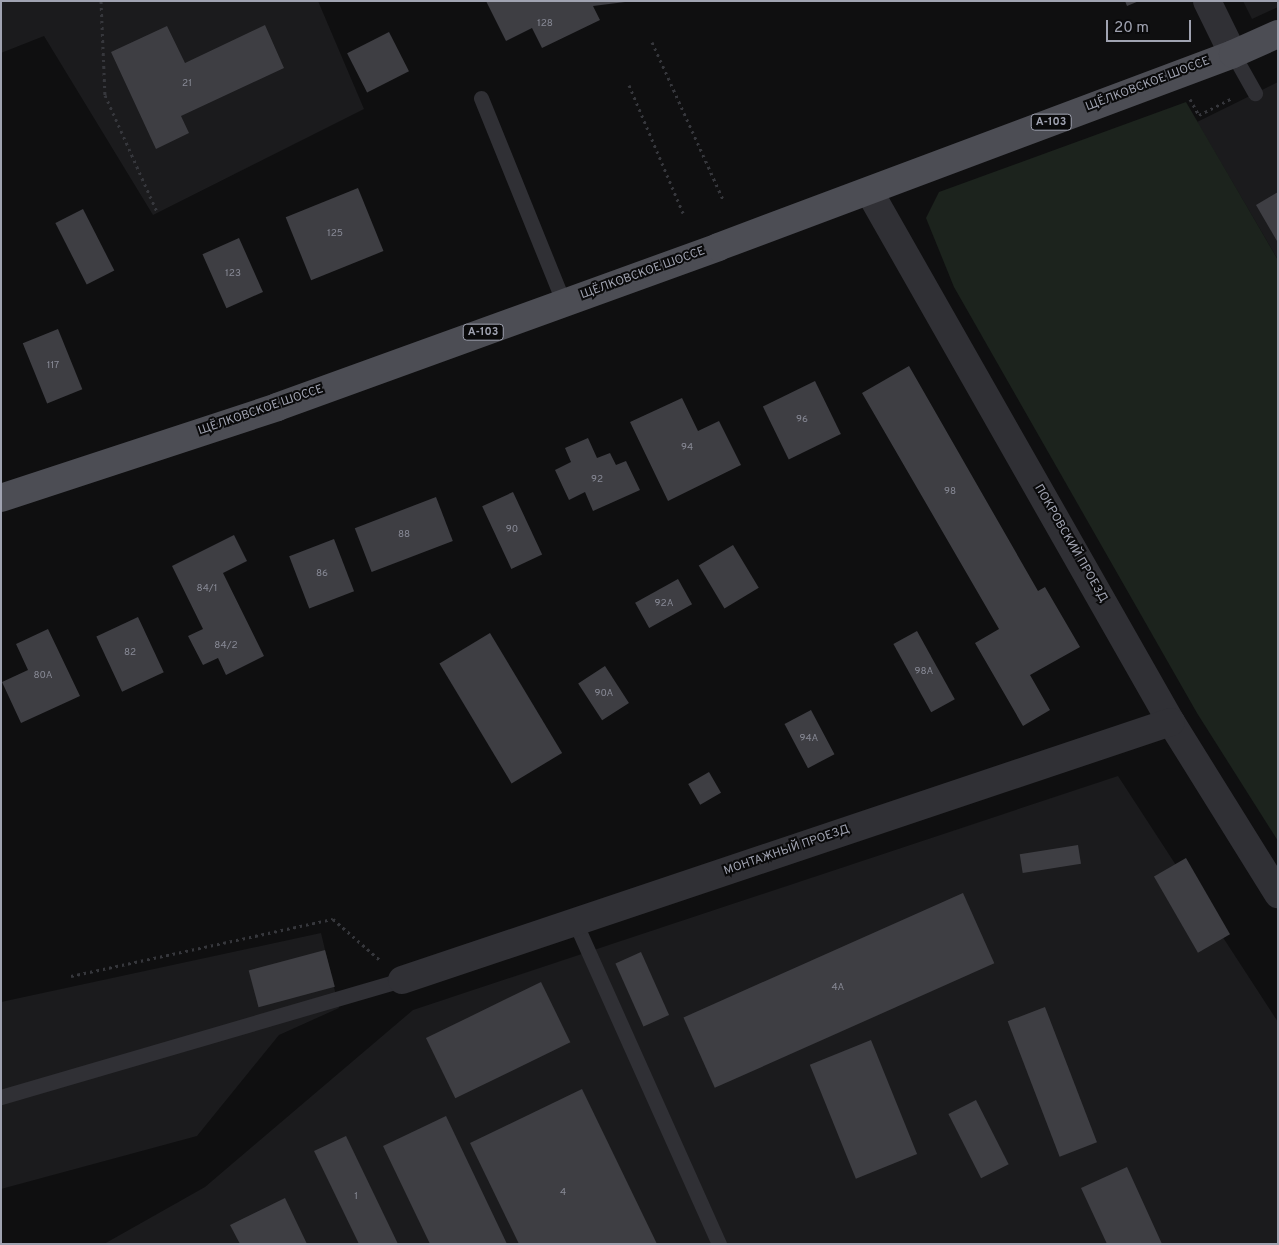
<!DOCTYPE html>
<html>
<head>
<meta charset="utf-8">
<style>
	body { margin:0 }
	#map { position:relative; width:1279px; height:1245px; overflow:hidden; background:#0f0f10; font-family:Overpass,sans-serif }
	div>[style] { position:absolute }
	.built>* { inset:0; background:#1b1b1d }
	.green>* { inset:0; background:#1c231d }
	.building>* { inset:0; background:#3e3e43; transform-origin:0 0 }
	.path>* { height:3px; margin-top:-1.5px; transform-origin:0; background:repeating-linear-gradient(90deg,#36373c 0 2.5px,transparent 0 6.5px) }
	.lane>* { height:15px; margin:-7.5px; padding:0 7.5px; transform-origin:7.5px; border-radius:7.5px; background:#303035 }
	.street>* { height:28px; margin:-14px; padding:0 14px; transform-origin:14px; border-radius:14px; background:#303035 }
	.primary>* { height:28px; margin:-14px; padding:0 14px; transform-origin:14px; border-radius:14px; background:#4c4d54 }
	span { translate:-50% -50%; white-space:nowrap; text-align:center; line-height:1.15; -webkit-text-stroke:4px #0a0a0b; paint-order:stroke }
	.number-label { font-size:10px; color:#888a96 }
	.number-label span { -webkit-text-stroke-width:0 }
	.shield-label span { padding:1px 4px; background:#0a0a0b; border:1px solid; border-radius:4px; -webkit-text-stroke-width:0 }
	.shield-label { font-size:11px; color:#a0a3b1; font-weight:700 }
	.street-label { font-size:12px; color:#a0a3b1 }
	.frame { position:absolute; inset:0; border:2px solid #a0a3b1; pointer-events:none }
	.scale { position:absolute; left:1106px; top:20px; width:85px; height:22px; box-sizing:border-box; border:2px solid #a0a3b1; border-top:0; padding-left:6px; font-size:15px; line-height:18px; white-space:nowrap; color:#a0a3b1; -webkit-text-stroke:4px #0a0a0b; paint-order:stroke }
</style>
</head>
<body>
<div id="map">
	<div class="built">
		<div style="clip-path:polygon(1px 1px,318px 1px,364px 109px,153px 215px,44px 36px,1px 53px)"></div>
		<div style="clip-path:polygon(1243px 1px,1278px 1px,1278px 7px,1252px 19px)"></div>
		<div style="clip-path:polygon(1278px 82px,1278px 260px,1197px 122px)"></div>
		<div style="clip-path:polygon(1118px 776px,1278px 1022px,1278px 1244px,104px 1244px,205px 1187px,413px 1010px)"></div>
		<div style="clip-path:polygon(321px 933px,339px 1008px,279px 1035px,197px 1136px,1px 1189px,1px 1002px)"></div>
	</div>
	<div class="green">
		<div style="clip-path:polygon(1186px 102px,1278px 260px,1278px 841px,1197px 713px,954px 287px,926px 218px,939px 192px)"></div>
	</div>
	<div class="building">
		<div style="clip-path:polygon(486px 1px,625px 1px,625px 2px,593px 6px,600px 20px,542px 48px,532px 28px,506px 41px)"></div>
		<div style="clip-path:polygon(1125px 1px,1139px 1px,1127px 6px)"></div>
		<div style="clip-path:polygon(265px 25px,284px 68px,181px 116px,189px 133px,156px 149px,111px 52px,167px 26px,185px 63px)"></div>
		<div style="left:389px;top:32px;width:44px;height:47px;rotate:63deg"></div>
		<div style="left:358px;top:188px;width:68px;height:78px;rotate:68deg"></div>
		<div style="clip-path:polygon(1278px 192px,1278px 240px,1277px 241px,1256px 205px)"></div>
		<div style="left:83px;top:209px;width:69px;height:31px;rotate:63deg"></div>
		<div style="left:239px;top:238px;width:59px;height:40px;rotate:66deg"></div>
		<div style="left:58px;top:329px;width:65px;height:38px;rotate:68deg"></div>
		<div style="clip-path:polygon(909px 366px,1038px 591px,1045px 587px,1080px 647px,1030px 675px,1050px 710px,1023px 726px,975px 643px,999px 629px,862px 393px)"></div>
		<div style="left:815px;top:381px;width:59px;height:58px;rotate:64deg"></div>
		<div style="clip-path:polygon(682px 398px,698px 431px,719px 421px,741px 465px,668px 501px,630px 422px)"></div>
		<div style="clip-path:polygon(588px 438px,597px 458px,610px 453px,616px 465px,626px 461px,640px 490px,593px 511px,585px 492px,569px 500px,555px 470px,571px 462px,565px 448px)"></div>
		<div style="left:513px;top:492px;width:69px;height:34px;rotate:65deg"></div>
		<div style="left:436px;top:497px;width:47px;height:87px;rotate:69deg"></div>
		<div style="clip-path:polygon(234px 535px,247px 561px,223px 573px,264px 656px,226px 675px,218px 658px,203px 665px,188px 636px,203px 629px,172px 566px)"></div>
		<div style="left:334px;top:539px;width:56px;height:48px;rotate:69deg"></div>
		<div style="left:733px;top:545px;width:50px;height:40px;rotate:59deg"></div>
		<div style="left:678px;top:579px;width:29px;height:49px;rotate:61deg"></div>
		<div style="left:138px;top:617px;width:61px;height:46px;rotate:65deg"></div>
		<div style="clip-path:polygon(48px 629px,80px 696px,21px 723px,2px 682px,28px 670px,16px 644px)"></div>
		<div style="left:917px;top:631px;width:78px;height:27px;rotate:61deg"></div>
		<div style="left:490px;top:633px;width:140px;height:59px;rotate:59deg"></div>
		<div style="left:605px;top:666px;width:44px;height:32px;rotate:57deg"></div>
		<div style="left:811px;top:710px;width:50px;height:30px;rotate:62deg"></div>
		<div style="left:709px;top:772px;width:24px;height:24px;rotate:60deg"></div>
		<div style="left:1078px;top:845px;width:19px;height:59px;rotate:81deg"></div>
		<div style="left:1186px;top:858px;width:88px;height:37px;rotate:60deg"></div>
		<div style="left:963px;top:893px;width:77px;height:306px;rotate:66deg"></div>
		<div style="left:325px;top:950px;width:38px;height:79px;rotate:75deg"></div>
		<div style="left:641px;top:952px;width:69px;height:28px;rotate:66deg"></div>
		<div style="left:541px;top:982px;width:67px;height:128px;rotate:64deg"></div>
		<div style="left:1045px;top:1007px;width:145px;height:40px;rotate:69deg"></div>
		<div style="left:871px;top:1040px;width:123px;height:66px;rotate:68deg"></div>
		<div style="clip-path:polygon(582px 1089px,657px 1244px,519px 1244px,470px 1143px)"></div>
		<div style="left:976px;top:1100px;width:72px;height:31px;rotate:63deg"></div>
		<div style="clip-path:polygon(446px 1116px,507px 1244px,430px 1244px,383px 1146px)"></div>
		<div style="clip-path:polygon(346px 1136px,398px 1244px,359px 1244px,314px 1151px)"></div>
		<div style="clip-path:polygon(1127px 1167px,1162px 1244px,1107px 1244px,1081px 1188px)"></div>
		<div style="clip-path:polygon(285px 1198px,307px 1244px,240px 1244px,230px 1225px)"></div>
	</div>
	<div class="path">
		<div style="left:101px;top:1px;width:94px;rotate:87.6deg"></div>
		<div style="left:105px;top:95px;width:128px;rotate:66deg"></div>
		<div style="left:652px;top:42px;width:172px;rotate:65.7deg"></div>
		<div style="left:629px;top:85px;width:139px;rotate:67.1deg"></div>
		<div style="left:1190px;top:99px;width:18px;rotate:61deg"></div>
		<div style="left:1199px;top:115px;width:38px;rotate:-27deg"></div>
		<div style="left:71px;top:976px;width:268px;rotate:-12.3deg"></div>
		<div style="left:333px;top:919px;width:64px;rotate:41.2deg"></div>
	</div>
	<div class="lane">
		<div style="left:1233px;top:54px;width:45px;rotate:60.6deg"></div>
		<div style="left:481px;top:98px;width:221px;rotate:68deg"></div>
		<div style="left:575px;top:922px;width:353px;rotate:65.9deg"></div>
		<div style="left:1px;top:1097px;width:418px;rotate:-16.3deg"></div>
	</div>
	<div class="street">
		<div style="left:1207px;top:1px;width:59px;rotate:63.9deg"></div>
		<div style="left:869px;top:191px;width:611px;rotate:60.37deg"></div>
		<div style="left:1171px;top:722px;width:203px;rotate:58.1deg"></div>
		<div style="left:402px;top:980px;width:811px;rotate:-18.55deg"></div>
	</div>
	<div class="primary">
		<div style="left:1px;top:498px;width:291px;rotate:-18.2deg"></div>
		<div style="left:277px;top:407px;width:469px;rotate:-19.9deg"></div>
		<div style="left:718px;top:247px;width:550px;rotate:-20.54deg"></div>
		<div style="left:1233px;top:54px;width:49px;rotate:-24deg"></div>
	</div>
	<div class="number-label">
		<span style="left:545px;top:24px">128</span>
		<span style="left:187px;top:84px">21</span>
		<span style="left:335px;top:234px">125</span>
		<span style="left:233px;top:274px">123</span>
		<span style="left:53px;top:366px">117</span>
		<span style="left:802px;top:420px">96</span>
		<span style="left:687px;top:448px">94</span>
		<span style="left:597px;top:480px">92</span>
		<span style="left:950px;top:492px">98</span>
		<span style="left:512px;top:530px">90</span>
		<span style="left:404px;top:535px">88</span>
		<span style="left:322px;top:574px">86</span>
		<span style="left:207px;top:589px">84/1</span>
		<span style="left:664px;top:604px">92А</span>
		<span style="left:226px;top:646px">84/2</span>
		<span style="left:130px;top:653px">82</span>
		<span style="left:924px;top:672px">98А</span>
		<span style="left:43px;top:676px">80А</span>
		<span style="left:604px;top:694px">90А</span>
		<span style="left:809px;top:739px">94А</span>
		<span style="left:838px;top:988px">4А</span>
		<span style="left:563px;top:1193px">4</span>
		<span style="left:356px;top:1197px">1</span>
	</div>
	<div class="shield-label">
		<span style="left:1051px;top:122px">А-103</span>
		<span style="left:483px;top:332px">А-103</span>
	</div>
	<div class="street-label">
		<span style="left:1148px;top:85px;rotate:-21deg">ЩЁЛКОВСКОЕ ШОССЕ</span>
		<span style="left:643px;top:274px;rotate:-20deg">ЩЁЛКОВСКОЕ ШОССЕ</span>
		<span style="left:261px;top:411px;rotate:-19deg">ЩЁЛКОВСКОЕ ШОССЕ</span>
		<span style="left:1070px;top:544px;rotate:60deg">ПОКРОВСКИЙ ПРОЕЗД</span>
		<span style="left:787px;top:851px;rotate:-19deg">МОНТАЖНЫЙ ПРОЕЗД</span>
	</div>
	<div class="frame"></div>
	<div class="scale">20 m</div>
</div>
</body>
</html>
